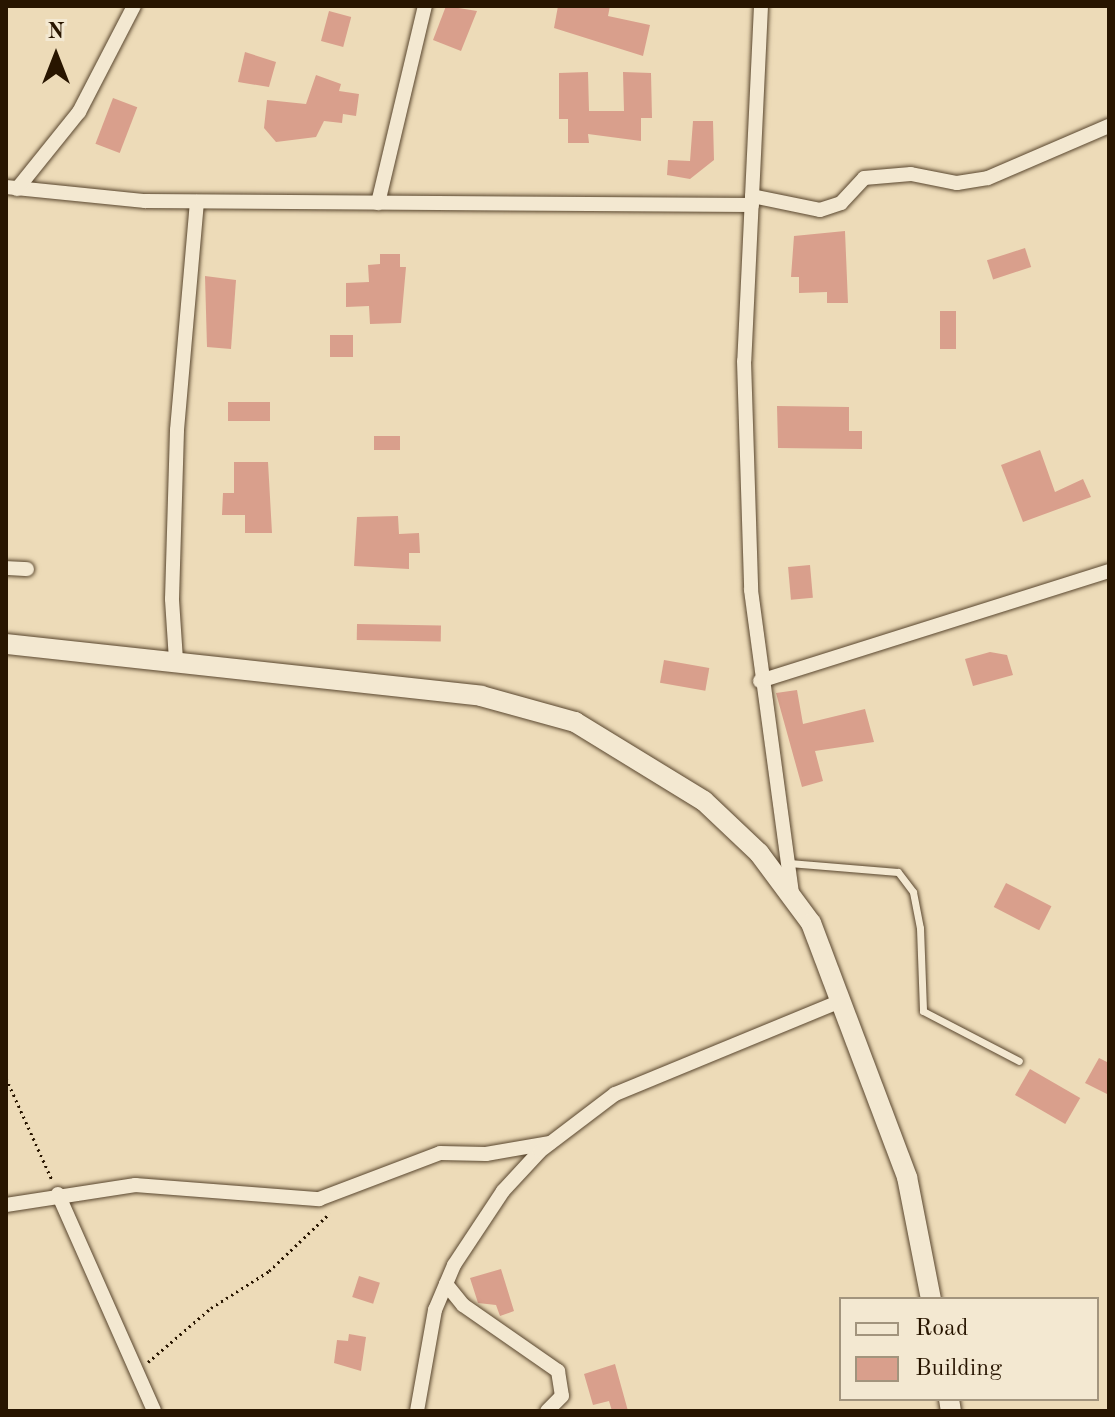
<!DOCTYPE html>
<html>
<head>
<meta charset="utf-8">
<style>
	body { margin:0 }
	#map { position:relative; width:1115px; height:1417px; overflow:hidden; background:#eddbb8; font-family:"Old Standard TT",serif }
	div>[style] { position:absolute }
	.building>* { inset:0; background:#d99f8c; transform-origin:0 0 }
	.path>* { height:3px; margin-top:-1.5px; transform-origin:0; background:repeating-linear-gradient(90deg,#281500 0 2px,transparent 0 6px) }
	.roads { filter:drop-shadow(0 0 2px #59462e) drop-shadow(0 0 2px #59462e) }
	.lane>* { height:7px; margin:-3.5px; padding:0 3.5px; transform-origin:3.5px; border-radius:3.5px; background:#f3e8d1 }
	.street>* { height:14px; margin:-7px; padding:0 7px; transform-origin:7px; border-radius:7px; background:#f3e8d1 }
	.secondary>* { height:20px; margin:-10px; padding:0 10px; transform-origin:10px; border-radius:10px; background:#f3e8d1 }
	span { translate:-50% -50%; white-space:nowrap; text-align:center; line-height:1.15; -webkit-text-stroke:7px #f3e8d1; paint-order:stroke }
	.frame { position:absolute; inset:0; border:8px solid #281500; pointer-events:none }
	.legend { position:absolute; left:839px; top:1297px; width:260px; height:104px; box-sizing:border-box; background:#f3e8d1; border:2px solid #a2947d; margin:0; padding:10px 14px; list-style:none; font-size:24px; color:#281500 }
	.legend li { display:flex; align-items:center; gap:16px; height:40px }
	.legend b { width:40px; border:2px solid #a2947d }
	.north { position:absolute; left:16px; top:16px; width:80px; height:80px; -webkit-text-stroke:6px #f3e8d1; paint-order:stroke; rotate:0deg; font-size:22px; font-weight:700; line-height:32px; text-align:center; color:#281500 }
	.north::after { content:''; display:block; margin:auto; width:28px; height:36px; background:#281500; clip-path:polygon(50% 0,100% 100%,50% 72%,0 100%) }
</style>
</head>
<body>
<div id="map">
	<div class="building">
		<div style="clip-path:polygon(446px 6px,477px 11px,461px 51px,433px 40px)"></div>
		<div style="clip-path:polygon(558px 6px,610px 6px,608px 16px,650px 25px,643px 56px,554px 28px)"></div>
		<div style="left:329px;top:11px;width:23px;height:31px;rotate:15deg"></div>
		<div style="clip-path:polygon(245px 52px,276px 62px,269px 87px,238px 82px)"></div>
		<div style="clip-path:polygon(588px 72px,589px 111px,624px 111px,623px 72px,651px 73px,652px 118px,641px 118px,641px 141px,588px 134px,589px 143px,568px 143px,568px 119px,559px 119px,559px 73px)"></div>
		<div style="clip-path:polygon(316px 75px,341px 84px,339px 91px,359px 94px,356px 116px,343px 114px,342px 123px,324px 121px,316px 137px,276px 142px,264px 128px,267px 100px,306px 104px)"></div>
		<div style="left:113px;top:98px;width:26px;height:49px;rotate:21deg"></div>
		<div style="clip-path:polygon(693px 121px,713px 121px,714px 160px,690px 179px,667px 175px,668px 160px,690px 161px)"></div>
		<div style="clip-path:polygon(845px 231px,848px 303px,827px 303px,827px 292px,799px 293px,799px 277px,791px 277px,794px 236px)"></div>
		<div style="left:1025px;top:248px;width:20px;height:40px;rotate:72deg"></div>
		<div style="clip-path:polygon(380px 254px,400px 254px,400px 267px,406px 267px,401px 323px,370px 324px,369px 306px,346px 307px,346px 283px,369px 282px,368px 265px,380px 264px)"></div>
		<div style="clip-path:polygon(205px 276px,236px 280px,231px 349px,207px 347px)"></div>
		<div style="left:940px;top:311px;width:16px;height:38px"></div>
		<div style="left:330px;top:335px;width:23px;height:22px"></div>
		<div style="left:270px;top:402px;width:19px;height:42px;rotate:90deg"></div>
		<div style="clip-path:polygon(777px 406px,849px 407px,849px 431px,862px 431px,862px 449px,778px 448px)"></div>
		<div style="left:400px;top:436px;width:14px;height:26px;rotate:90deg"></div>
		<div style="clip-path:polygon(1040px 450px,1055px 492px,1083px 479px,1091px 497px,1023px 522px,1001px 465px)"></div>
		<div style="clip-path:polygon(234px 462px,268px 462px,272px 533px,245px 533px,245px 515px,222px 515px,223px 493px,234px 493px)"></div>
		<div style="clip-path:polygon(398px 516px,399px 534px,419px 533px,420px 553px,409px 553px,409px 569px,354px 566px,357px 517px)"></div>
		<div style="left:810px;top:565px;width:33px;height:22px;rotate:85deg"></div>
		<div style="left:357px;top:624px;width:84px;height:16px;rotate:1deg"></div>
		<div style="clip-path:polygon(990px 652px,1007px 655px,1013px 675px,973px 686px,965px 659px)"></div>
		<div style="left:664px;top:660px;width:46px;height:23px;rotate:10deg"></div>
		<div style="clip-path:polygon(797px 690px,803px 724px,865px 709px,874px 742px,815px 751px,823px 781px,802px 787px,776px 693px)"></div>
		<div style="left:1006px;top:883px;width:51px;height:27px;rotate:27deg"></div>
		<div style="clip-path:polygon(1099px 1058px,1109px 1063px,1109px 1095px,1085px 1083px)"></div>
		<div style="left:1030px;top:1069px;width:58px;height:30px;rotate:30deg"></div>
		<div style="clip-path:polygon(501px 1269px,514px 1311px,500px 1316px,496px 1305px,478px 1303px,470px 1278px)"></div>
		<div style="left:359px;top:1276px;width:22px;height:22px;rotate:18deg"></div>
		<div style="clip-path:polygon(349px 1334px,366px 1337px,361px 1371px,334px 1363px,337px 1340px,348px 1341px)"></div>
		<div style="clip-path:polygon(615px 1364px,628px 1411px,612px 1411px,609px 1401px,593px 1405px,584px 1374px)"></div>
	</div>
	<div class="path">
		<div style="left:6px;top:1078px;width:112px;rotate:65.7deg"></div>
		<div style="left:148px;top:1362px;width:83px;rotate:-40.6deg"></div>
		<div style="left:211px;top:1308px;width:69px;rotate:-32.5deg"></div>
		<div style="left:269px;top:1271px;width:84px;rotate:-43.6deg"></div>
	</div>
	<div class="roads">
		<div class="lane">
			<div style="left:789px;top:863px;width:109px;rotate:4.7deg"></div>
			<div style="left:898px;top:872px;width:25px;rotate:53deg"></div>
			<div style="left:913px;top:892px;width:37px;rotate:79deg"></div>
			<div style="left:920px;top:928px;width:83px;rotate:87.9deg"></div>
			<div style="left:923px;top:1011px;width:108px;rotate:27.5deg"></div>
		</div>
		<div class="street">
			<div style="left:761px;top:6px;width:355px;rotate:92.7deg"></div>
			<div style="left:744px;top:361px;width:229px;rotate:88.2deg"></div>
			<div style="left:751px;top:590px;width:307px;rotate:82.3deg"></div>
			<div style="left:6px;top:187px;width:140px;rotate:5.8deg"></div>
			<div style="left:145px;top:201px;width:607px;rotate:0.38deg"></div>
			<div style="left:17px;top:189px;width:99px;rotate:-51.2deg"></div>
			<div style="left:79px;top:112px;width:119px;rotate:-62.6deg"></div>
			<div style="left:752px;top:196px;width:69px;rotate:11.6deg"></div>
			<div style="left:820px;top:210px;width:22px;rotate:-18deg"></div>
			<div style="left:841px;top:203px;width:34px;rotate:-47deg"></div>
			<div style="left:864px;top:178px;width:47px;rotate:-4.9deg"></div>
			<div style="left:911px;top:174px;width:47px;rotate:11.1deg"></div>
			<div style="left:957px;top:183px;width:31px;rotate:-9deg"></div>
			<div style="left:988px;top:178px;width:132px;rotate:-23.3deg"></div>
			<div style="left:378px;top:203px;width:203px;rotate:-76.6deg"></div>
			<div style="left:6px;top:568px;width:21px;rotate:3deg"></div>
			<div style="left:176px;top:660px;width:61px;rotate:-93.8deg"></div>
			<div style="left:172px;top:599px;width:169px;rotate:-88.3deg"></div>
			<div style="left:177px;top:430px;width:229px;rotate:-85deg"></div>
			<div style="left:760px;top:681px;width:366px;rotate:-17.5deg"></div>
			<div style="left:58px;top:1194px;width:237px;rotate:66.1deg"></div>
			<div style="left:6px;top:1205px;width:131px;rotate:-8.8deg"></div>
			<div style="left:135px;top:1185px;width:185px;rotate:4.4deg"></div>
			<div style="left:319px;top:1199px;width:129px;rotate:-20.8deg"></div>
			<div style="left:440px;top:1153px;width:46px;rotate:1.2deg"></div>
			<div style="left:486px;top:1154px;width:65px;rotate:-9.8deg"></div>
			<div style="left:446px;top:1284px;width:27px;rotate:51deg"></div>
			<div style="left:463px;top:1305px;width:116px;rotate:34.8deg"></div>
			<div style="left:558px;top:1371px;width:25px;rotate:81deg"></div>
			<div style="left:562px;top:1396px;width:21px;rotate:135deg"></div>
			<div style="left:417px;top:1411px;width:103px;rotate:-79.9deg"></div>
			<div style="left:435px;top:1310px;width:49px;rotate:-67.1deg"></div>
			<div style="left:454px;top:1265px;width:89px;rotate:-56.5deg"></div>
			<div style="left:503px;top:1191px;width:54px;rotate:-47.2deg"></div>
			<div style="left:540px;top:1151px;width:94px;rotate:-37.2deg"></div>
			<div style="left:615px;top:1094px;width:244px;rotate:-22.4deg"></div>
		</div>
		<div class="secondary">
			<div style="left:6px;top:644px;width:478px;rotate:6.2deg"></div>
			<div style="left:481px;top:696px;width:98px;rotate:15.5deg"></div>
			<div style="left:575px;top:722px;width:151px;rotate:31.5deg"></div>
			<div style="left:704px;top:801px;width:76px;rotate:43.4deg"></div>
			<div style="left:759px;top:853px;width:87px;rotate:53.4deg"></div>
			<div style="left:811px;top:923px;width:272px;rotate:69.3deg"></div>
			<div style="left:907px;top:1177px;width:124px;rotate:78.9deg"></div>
			<div style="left:949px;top:1399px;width:12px;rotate:81deg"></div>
		</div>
	</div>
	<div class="frame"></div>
	<ul class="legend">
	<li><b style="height:10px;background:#f3e8d1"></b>Road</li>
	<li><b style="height:22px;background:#d99f8c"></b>Building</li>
	</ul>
	<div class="north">N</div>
</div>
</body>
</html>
